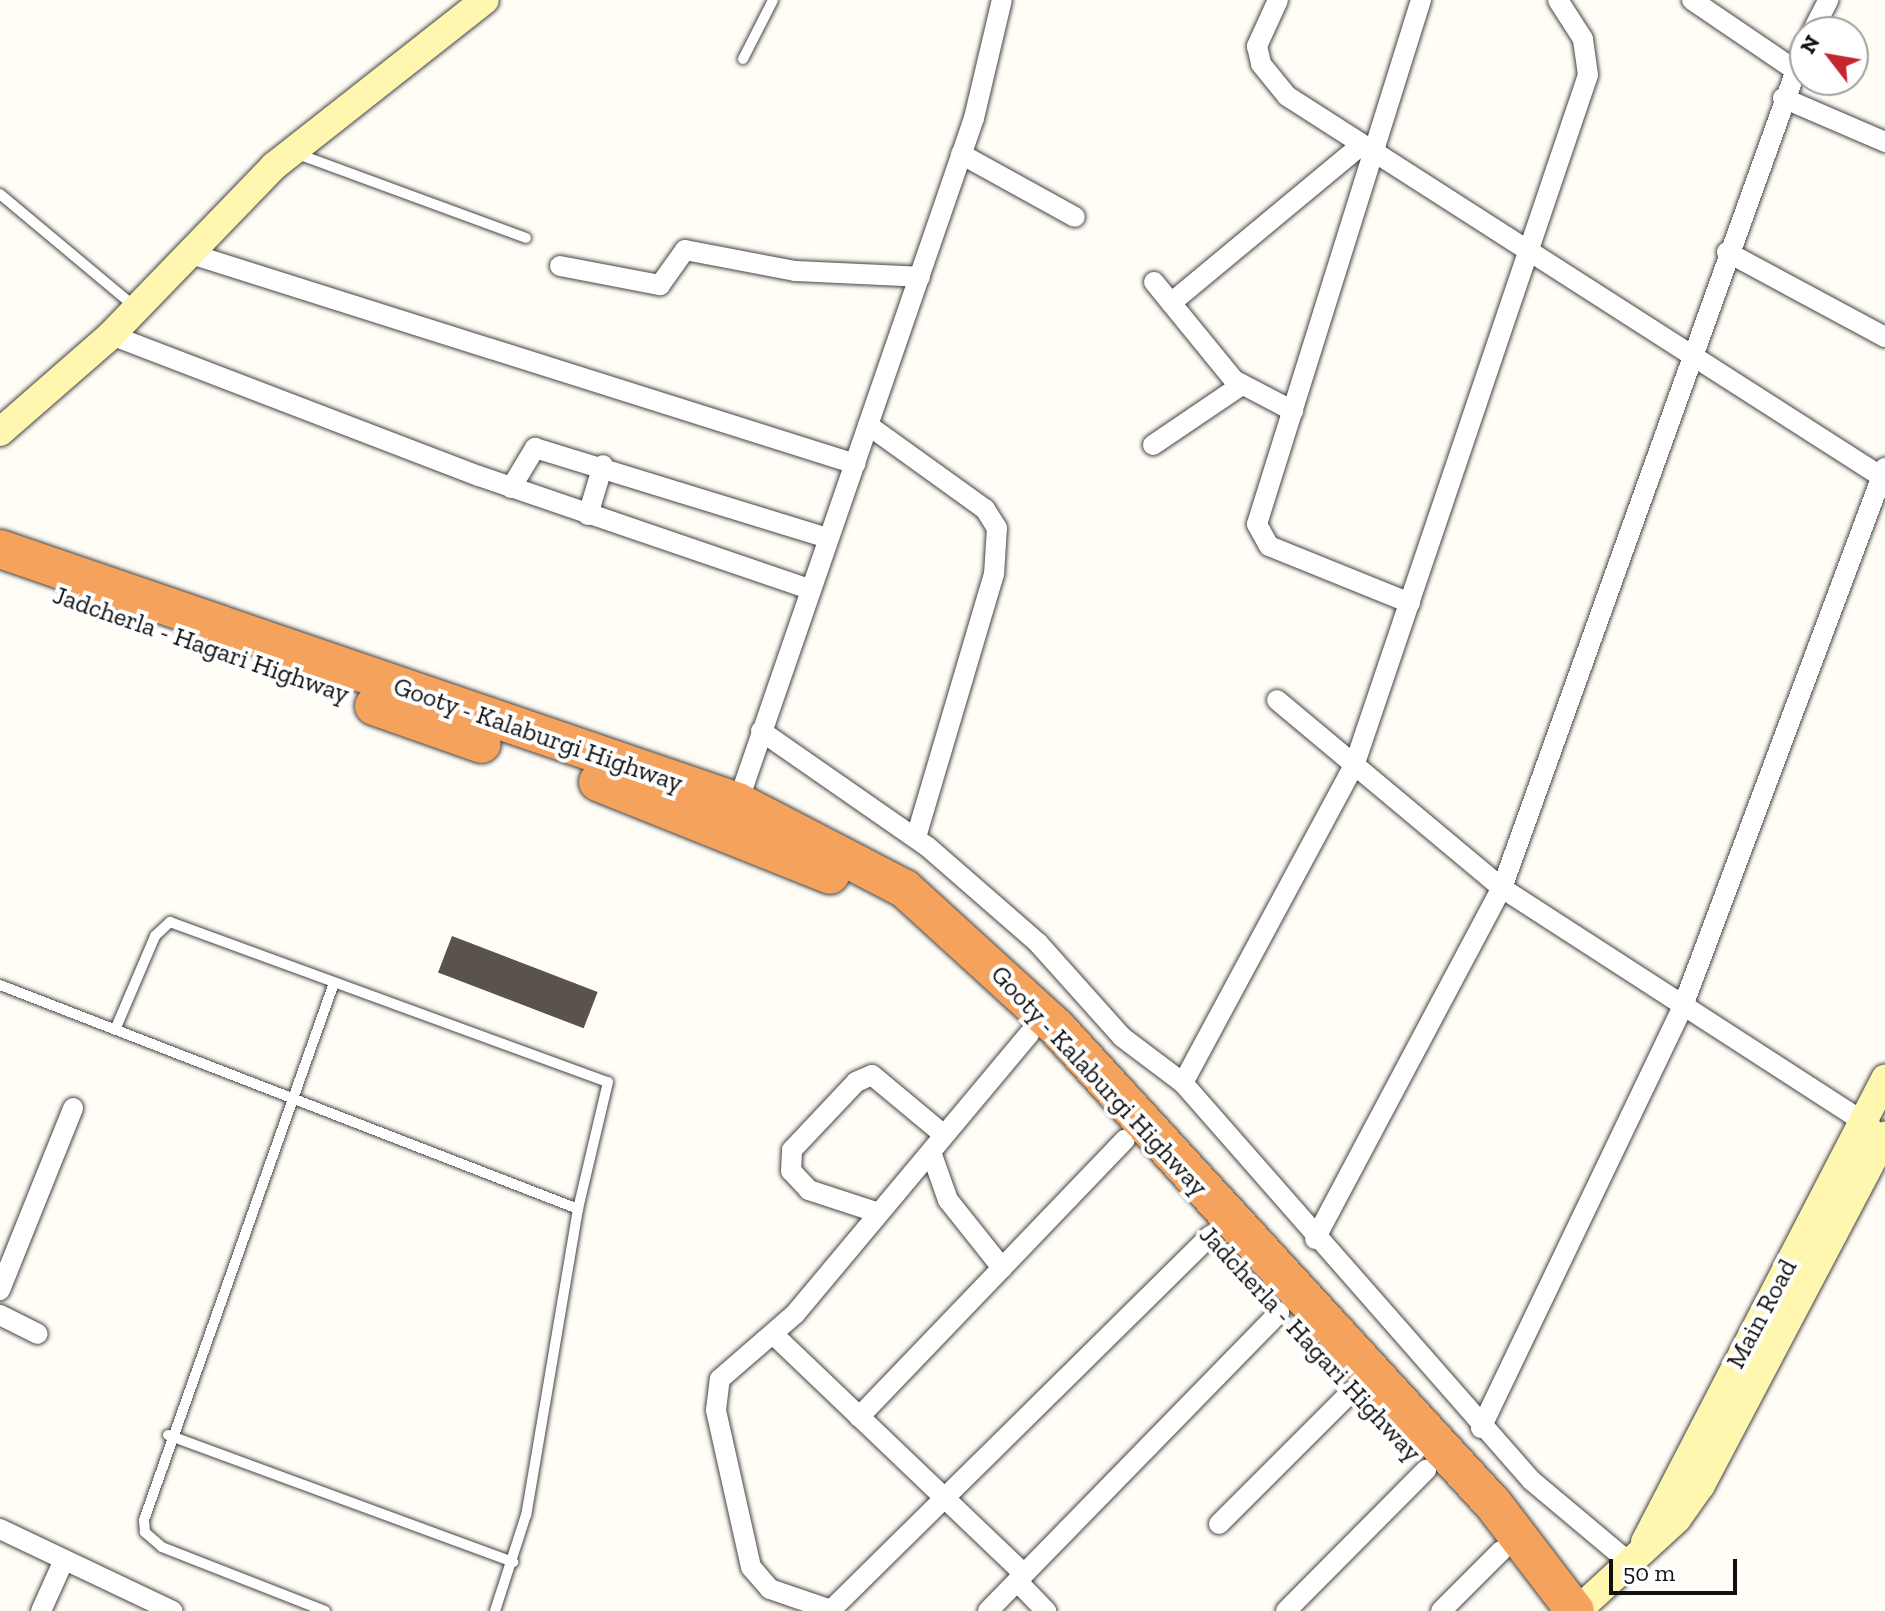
<!DOCTYPE html>
<html>
<head>
<meta charset="utf-8">
<style>
	body { margin:0 }
	#map { position:relative; width:1885px; height:1611px; overflow:hidden; background:#fffdf5; font-family:"Zilla Slab",serif }
	div>[style] { position:absolute }
	.building>* { inset:0; background:#5a524d; transform-origin:0 0 }
	.roads { filter:drop-shadow(0 0 2px #444) drop-shadow(0 0 2px #444) }
	.lane>* { height:10px; margin:-5px; padding:0 5px; transform-origin:5px; border-radius:5px; background:#fff }
	.street>* { height:20px; margin:-10px; padding:0 10px; transform-origin:10px; border-radius:10px; background:#fff }
	.secondary>* { height:28px; margin:-14px; padding:0 14px; transform-origin:14px; border-radius:14px; background:#fff6b0 }
	.highway>* { height:38px; margin:-19px; padding:0 19px; transform-origin:19px; border-radius:19px; background:#f5a25d }
	span { translate:-50% -50%; white-space:nowrap; text-align:center; line-height:1.15; -webkit-text-stroke:8px #fff; paint-order:stroke }
	.street-label { font-size:26px; color:#111 }
	.north { position:absolute; left:1789px; top:16px; width:80px; height:80px; box-sizing:border-box; background:#fff; border:2px solid #a0a0a0; border-radius:50%; rotate:301deg; font-size:22px; font-weight:700; line-height:32px; text-align:center; color:#111 }
	.north::after { content:''; display:block; margin:auto; width:28px; height:36px; background:#c4262e; clip-path:polygon(50% 0,100% 100%,50% 72%,0 100%) }
	.scale { position:absolute; left:1609px; top:1559px; width:128px; height:36px; box-sizing:border-box; border:4px solid #111; border-top:0; padding-left:10px; font-size:24px; line-height:28px; white-space:nowrap; color:#111; -webkit-text-stroke:6px #fff; paint-order:stroke }
</style>
</head>
<body>
<div id="map">
	<div class="building">
		<div style="left:452px;top:936px;width:156px;height:39px;rotate:21deg"></div>
	</div>
	<div class="roads">
		<div class="lane">
			<div style="left:743px;top:59px;width:66px;rotate:-63deg"></div>
			<div style="left:295px;top:153px;width:246px;rotate:20.2deg"></div>
			<div style="left:0;top:194px;width:176px;rotate:39.9deg"></div>
			<div style="left:0;top:985px;width:620px;rotate:21.18deg"></div>
			<div style="left:115px;top:1030px;width:102px;rotate:-66.9deg"></div>
			<div style="left:155px;top:936px;width:21px;rotate:-43deg"></div>
			<div style="left:170px;top:922px;width:466px;rotate:20.1deg"></div>
			<div style="left:608px;top:1082px;width:130px;rotate:103.3deg"></div>
			<div style="left:578px;top:1209px;width:310px;rotate:99.6deg"></div>
			<div style="left:526px;top:1515px;width:101px;rotate:107.9deg"></div>
			<div style="left:168px;top:1435px;width:368px;rotate:20.2deg"></div>
			<div style="left:325px;top:1611px;width:175px;rotate:-158.6deg"></div>
			<div style="left:162px;top:1547px;width:23px;rotate:-139deg"></div>
			<div style="left:145px;top:1532px;width:12px;rotate:-95deg"></div>
			<div style="left:144px;top:1520px;width:570px;rotate:-70.52deg"></div>
		</div>
		<div class="street">
			<div style="left:1278px;top:0;width:51px;rotate:114.5deg"></div>
			<div style="left:1257px;top:46px;width:18px;rotate:77deg"></div>
			<div style="left:1261px;top:64px;width:41px;rotate:50.9deg"></div>
			<div style="left:1287px;top:96px;width:710px;rotate:32.64deg"></div>
			<div style="left:1692px;top:0;width:125px;rotate:34.2deg"></div>
			<div style="left:1812px;top:32px;width:36px;rotate:-63deg"></div>
			<div style="left:1783px;top:98px;width:111px;rotate:23.3deg"></div>
			<div style="left:961px;top:154px;width:130px;rotate:28.9deg"></div>
			<div style="left:1727px;top:252px;width:179px;rotate:28.3deg"></div>
			<div style="left:188px;top:253px;width:700px;rotate:17.55deg"></div>
			<div style="left:560px;top:266px;width:102px;rotate:10.8deg"></div>
			<div style="left:660px;top:285px;width:43px;rotate:-54.5deg"></div>
			<div style="left:685px;top:250px;width:112px;rotate:10.8deg"></div>
			<div style="left:795px;top:271px;width:125px;rotate:2.7deg"></div>
			<div style="left:1154px;top:282px;width:127px;rotate:50.8deg"></div>
			<div style="left:1234px;top:380px;width:67px;rotate:27.7deg"></div>
			<div style="left:1171px;top:303px;width:247px;rotate:-39.7deg"></div>
			<div style="left:111px;top:335px;width:394px;rotate:21deg"></div>
			<div style="left:479px;top:476px;width:347px;rotate:18.9deg"></div>
			<div style="left:868px;top:425px;width:144px;rotate:35.7deg"></div>
			<div style="left:985px;top:509px;width:22px;rotate:58deg"></div>
			<div style="left:997px;top:528px;width:46px;rotate:93.7deg"></div>
			<div style="left:994px;top:574px;width:275px;rotate:106.5deg"></div>
			<div style="left:1153px;top:445px;width:105px;rotate:-34.1deg"></div>
			<div style="left:511px;top:488px;width:47px;rotate:-59deg"></div>
			<div style="left:535px;top:448px;width:306px;rotate:17.1deg"></div>
			<div style="left:588px;top:515px;width:52px;rotate:-73.3deg"></div>
			<div style="left:1410px;top:603px;width:152px;rotate:-158deg"></div>
			<div style="left:1269px;top:546px;width:25px;rotate:-119deg"></div>
			<div style="left:1257px;top:524px;width:549px;rotate:-72.62deg"></div>
			<div style="left:1277px;top:700px;width:293px;rotate:39.9deg"></div>
			<div style="left:1502px;top:888px;width:440px;rotate:32.9deg"></div>
			<div style="left:761px;top:731px;width:203px;rotate:34.8deg"></div>
			<div style="left:928px;top:847px;width:146px;rotate:41.1deg"></div>
			<div style="left:1038px;top:943px;width:126px;rotate:48.2deg"></div>
			<div style="left:1122px;top:1037px;width:76px;rotate:37deg"></div>
			<div style="left:1183px;top:1083px;width:528px;rotate:48.76deg"></div>
			<div style="left:1531px;top:1480px;width:129px;rotate:40deg"></div>
			<div style="left:738px;top:802px;width:724px;rotate:-70.96deg"></div>
			<div style="left:974px;top:118px;width:121px;rotate:-76.7deg"></div>
			<div style="left:1183px;top:1083px;width:363px;rotate:-61.7deg"></div>
			<div style="left:1355px;top:763px;width:726px;rotate:-71.29deg"></div>
			<div style="left:1588px;top:75px;width:36px;rotate:-98deg"></div>
			<div style="left:1583px;top:39px;width:46px;rotate:-122.7deg"></div>
			<div style="left:931px;top:1152px;width:51px;rotate:70.5deg"></div>
			<div style="left:948px;top:1200px;width:87px;rotate:51.5deg"></div>
			<div style="left:879px;top:1213px;width:74px;rotate:-161.8deg"></div>
			<div style="left:809px;top:1190px;width:26px;rotate:-133deg"></div>
			<div style="left:791px;top:1171px;width:21px;rotate:-87deg"></div>
			<div style="left:792px;top:1150px;width:93px;rotate:-46.7deg"></div>
			<div style="left:856px;top:1082px;width:17px;rotate:-24deg"></div>
			<div style="left:872px;top:1075px;width:94px;rotate:39.8deg"></div>
			<div style="left:1315px;top:1239px;width:398px;rotate:-62deg"></div>
			<div style="left:1502px;top:888px;width:896px;rotate:-70.23deg"></div>
			<div style="left:0;top:1290px;width:196px;rotate:-68.1deg"></div>
			<div style="left:0;top:1315px;width:42px;rotate:26.6deg"></div>
			<div style="left:773px;top:1334px;width:347px;rotate:43.7deg"></div>
			<div style="left:859px;top:1417px;width:384px;rotate:-46.2deg"></div>
			<div style="left:1481px;top:1428px;width:468px;rotate:-64.4deg"></div>
			<div style="left:1683px;top:1006px;width:575px;rotate:-69.42deg"></div>
			<div style="left:1219px;top:1524px;width:188px;rotate:-45deg"></div>
			<div style="left:0;top:1529px;width:191px;rotate:25.4deg"></div>
			<div style="left:1017px;top:1581px;width:42px;rotate:46deg"></div>
			<div style="left:831px;top:1610px;width:65px;rotate:-161deg"></div>
			<div style="left:770px;top:1589px;width:29px;rotate:-131deg"></div>
			<div style="left:751px;top:1567px;width:161px;rotate:-102.6deg"></div>
			<div style="left:716px;top:1410px;width:31px;rotate:-83deg"></div>
			<div style="left:720px;top:1379px;width:99px;rotate:-40.9deg"></div>
			<div style="left:795px;top:1314px;width:365px;rotate:-50.1deg"></div>
			<div style="left:41px;top:1611px;width:56px;rotate:-65.7deg"></div>
			<div style="left:830px;top:1611px;width:534px;rotate:-44.62deg"></div>
			<div style="left:988px;top:1611px;width:417px;rotate:-45.7deg"></div>
			<div style="left:1286px;top:1611px;width:199px;rotate:-45.2deg"></div>
			<div style="left:1441px;top:1611px;width:85px;rotate:-45deg"></div>
		</div>
		<div class="secondary">
			<div style="left:0;top:432px;width:147px;rotate:-41.1deg"></div>
			<div style="left:111px;top:335px;width:235px;rotate:-46deg"></div>
			<div style="left:274px;top:166px;width:268px;rotate:-38.2deg"></div>
			<div style="left:1645px;top:1542px;width:522px;rotate:-62.6deg"></div>
			<div style="left:1577px;top:1611px;width:136px;rotate:-42.6deg"></div>
			<div style="left:1677px;top:1519px;width:42px;rotate:-54.8deg"></div>
			<div style="left:1701px;top:1485px;width:395px;rotate:-62.2deg"></div>
		</div>
		<div class="highway">
			<div style="left:0;top:549px;width:780px;rotate:18.92deg"></div>
			<div style="left:738px;top:802px;width:188px;rotate:27.5deg"></div>
			<div style="left:905px;top:889px;width:206px;rotate:42.4deg"></div>
			<div style="left:1057px;top:1028px;width:647px;rotate:47.51deg"></div>
			<div style="left:1494px;top:1505px;width:133px;rotate:52.6deg"></div>
			<div style="left:374px;top:706px;width:114px;rotate:19.4deg"></div>
			<div style="left:598px;top:782px;width:250px;rotate:21.8deg"></div>
		</div>
	</div>
	<div class="street-label">
		<span style="left:201px;top:645px;rotate:19deg">Jadcherla - Hagari Highway</span>
		<span style="left:538px;top:735px;rotate:19deg">Gooty - Kalaburgi Highway</span>
		<span style="left:1099px;top:1081px;rotate:47deg">Gooty - Kalaburgi Highway</span>
		<span style="left:1762px;top:1314px;rotate:-62deg">Main Road</span>
		<span style="left:1310px;top:1344px;rotate:47deg">Jadcherla - Hagari Highway</span>
	</div>
	<div class="north">N</div>
	<div class="scale">50 m</div>
</div>
</body>
</html>
